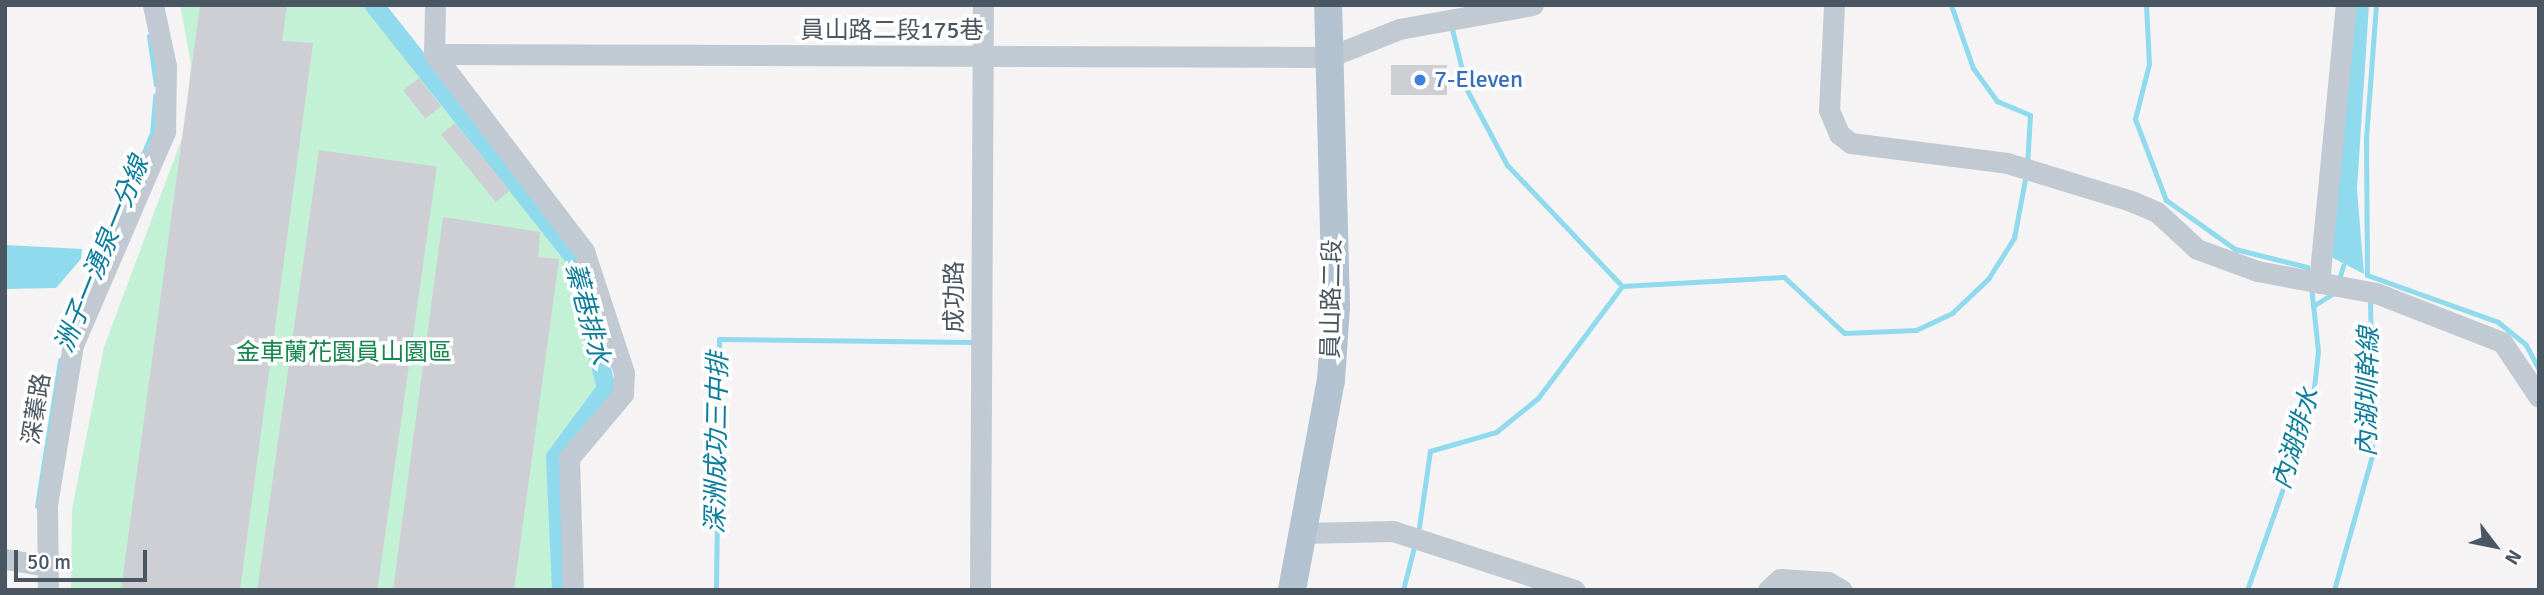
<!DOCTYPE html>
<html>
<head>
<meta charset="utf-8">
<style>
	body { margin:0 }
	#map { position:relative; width:2544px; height:595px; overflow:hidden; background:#f5f3f3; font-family:Signika,"Noto Sans TC",sans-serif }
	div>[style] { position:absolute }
	.green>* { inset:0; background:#c3f1d5 }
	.water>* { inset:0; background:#90daee }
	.stream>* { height:5px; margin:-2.5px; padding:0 2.5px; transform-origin:2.5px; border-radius:2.5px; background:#90daee }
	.canal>* { height:19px; margin:-9.5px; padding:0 9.5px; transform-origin:9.5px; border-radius:9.5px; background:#90daee }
	.building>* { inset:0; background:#cdcfd5; transform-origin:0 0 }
	.minor>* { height:21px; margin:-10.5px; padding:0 10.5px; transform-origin:10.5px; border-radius:10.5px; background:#c1cad2 }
	.major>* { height:28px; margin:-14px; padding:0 14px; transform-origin:14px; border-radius:14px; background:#b3c2d1 }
	.dots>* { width:19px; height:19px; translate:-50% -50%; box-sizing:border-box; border:4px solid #fff; border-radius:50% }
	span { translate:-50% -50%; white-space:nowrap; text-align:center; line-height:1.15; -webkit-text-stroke:7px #fff; paint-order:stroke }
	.street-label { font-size:24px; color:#4a5661 }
	.shop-label { font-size:24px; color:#366cbe }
	.left { translate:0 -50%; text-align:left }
	.park-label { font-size:24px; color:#17864f }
	.water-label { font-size:26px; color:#0c7c9b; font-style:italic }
	.frame { position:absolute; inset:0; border:7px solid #4a5661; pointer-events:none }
	.north { position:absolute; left:2460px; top:511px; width:70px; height:70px; -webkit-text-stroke:5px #fff; paint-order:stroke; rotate:122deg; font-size:19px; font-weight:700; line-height:28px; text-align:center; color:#4a5661 }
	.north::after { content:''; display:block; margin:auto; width:24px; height:32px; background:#4a5661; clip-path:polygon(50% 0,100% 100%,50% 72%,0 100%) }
	.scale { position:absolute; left:14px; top:550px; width:133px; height:32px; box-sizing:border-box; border:4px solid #4a5661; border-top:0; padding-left:9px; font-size:21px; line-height:24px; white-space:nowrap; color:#4a5661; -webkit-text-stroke:5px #fff; paint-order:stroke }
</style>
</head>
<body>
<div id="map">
	<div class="green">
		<div style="clip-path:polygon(180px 5px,369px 5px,568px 260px,601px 386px,552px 448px,556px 590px,71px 590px,72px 509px,104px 347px,185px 130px,191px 64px)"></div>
	</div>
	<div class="water">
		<div style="clip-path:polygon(2348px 5px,2369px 5px,2357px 189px,2364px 274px,2329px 256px)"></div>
		<div style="clip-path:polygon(5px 245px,82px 249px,81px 259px,56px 288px,5px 289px)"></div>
	</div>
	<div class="stream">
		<div style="left:1951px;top:5px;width:67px;rotate:70.8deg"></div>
		<div style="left:1973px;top:68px;width:41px;rotate:54deg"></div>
		<div style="left:1997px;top:101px;width:36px;rotate:23deg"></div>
		<div style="left:2030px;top:115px;width:50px;rotate:93.4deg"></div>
		<div style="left:2146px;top:5px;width:59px;rotate:87.1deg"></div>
		<div style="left:2149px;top:64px;width:57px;rotate:104.3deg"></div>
		<div style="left:2135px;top:119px;width:87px;rotate:69.1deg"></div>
		<div style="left:2166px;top:200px;width:85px;rotate:35.4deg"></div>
		<div style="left:2235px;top:249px;width:74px;rotate:14deg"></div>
		<div style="left:2307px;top:267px;width:10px;rotate:79deg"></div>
		<div style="left:2376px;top:5px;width:133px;rotate:94.3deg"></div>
		<div style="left:2366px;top:138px;width:137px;rotate:89.6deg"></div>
		<div style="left:2367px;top:275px;width:139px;rotate:19.7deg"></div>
		<div style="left:2498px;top:322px;width:36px;rotate:39deg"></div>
		<div style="left:2526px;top:345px;width:27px;rotate:62deg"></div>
		<div style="left:149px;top:36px;width:49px;rotate:81.9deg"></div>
		<div style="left:2339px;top:279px;width:14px;rotate:-73deg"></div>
		<div style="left:1622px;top:286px;width:162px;rotate:-3.2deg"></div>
		<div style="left:1784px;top:277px;width:82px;rotate:43deg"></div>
		<div style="left:1844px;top:333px;width:72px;rotate:-2.4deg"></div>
		<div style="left:1916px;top:330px;width:40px;rotate:-25deg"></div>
		<div style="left:1952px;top:313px;width:50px;rotate:-43.4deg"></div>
		<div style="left:1988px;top:279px;width:49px;rotate:-57.6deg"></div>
		<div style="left:2014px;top:238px;width:65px;rotate:-79.4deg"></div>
		<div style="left:2313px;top:306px;width:26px;rotate:-32deg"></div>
		<div style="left:70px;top:327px;width:211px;rotate:-67.1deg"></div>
		<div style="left:152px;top:133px;width:38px;rotate:-85deg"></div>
		<div style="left:37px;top:506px;width:148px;rotate:-81deg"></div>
		<div style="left:1418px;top:534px;width:84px;rotate:-81.8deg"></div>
		<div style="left:1430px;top:451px;width:69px;rotate:-16.1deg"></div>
		<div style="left:1496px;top:432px;width:54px;rotate:-39deg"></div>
		<div style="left:1538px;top:398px;width:140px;rotate:-53.1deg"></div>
		<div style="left:1622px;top:286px;width:167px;rotate:-133.5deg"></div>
		<div style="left:1507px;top:165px;width:85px;rotate:-118.1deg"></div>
		<div style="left:1467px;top:90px;width:67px;rotate:-103.8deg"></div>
		<div style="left:716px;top:590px;width:251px;rotate:-89.3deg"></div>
		<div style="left:719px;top:339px;width:253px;rotate:0.7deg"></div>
		<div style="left:1403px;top:590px;width:49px;rotate:-75.7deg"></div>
		<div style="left:2247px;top:590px;width:195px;rotate:-70.5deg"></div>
		<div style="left:2312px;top:406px;width:55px;rotate:-83.8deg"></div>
		<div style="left:2318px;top:351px;width:65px;rotate:-96.1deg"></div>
		<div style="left:2334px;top:590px;width:139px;rotate:-74.2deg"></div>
		<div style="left:2372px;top:456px;width:158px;rotate:-90.7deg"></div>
	</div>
	<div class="canal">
		<div style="left:374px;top:5px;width:320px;rotate:51.6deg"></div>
		<div style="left:573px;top:256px;width:136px;rotate:76deg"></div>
		<div style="left:606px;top:388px;width:86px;rotate:126.5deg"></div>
		<div style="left:555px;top:457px;width:133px;rotate:87.4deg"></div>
	</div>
	<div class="building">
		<div style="clip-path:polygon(200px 5px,287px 5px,282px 41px,313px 43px,240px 590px,121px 590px)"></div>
		<div style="left:1391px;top:65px;width:56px;height:30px"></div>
		<div style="left:419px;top:78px;width:36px;height:20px;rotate:52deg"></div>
		<div style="left:455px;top:123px;width:87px;height:18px;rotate:51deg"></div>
		<div style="left:319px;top:150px;width:119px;height:444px;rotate:8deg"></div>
		<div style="clip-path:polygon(443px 217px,540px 232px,538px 257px,559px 259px,514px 590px,393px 590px)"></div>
	</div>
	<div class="minor">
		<div style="left:1834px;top:5px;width:105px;rotate:92.7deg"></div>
		<div style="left:1829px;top:110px;width:26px;rotate:67deg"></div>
		<div style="left:1839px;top:134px;width:15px;rotate:37deg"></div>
		<div style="left:1851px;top:143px;width:157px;rotate:7.3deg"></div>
		<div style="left:2007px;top:163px;width:130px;rotate:17deg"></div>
		<div style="left:2131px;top:201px;width:28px;rotate:23deg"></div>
		<div style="left:2157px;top:212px;width:54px;rotate:42.8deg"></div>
		<div style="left:2197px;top:249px;width:64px;rotate:20.1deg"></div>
		<div style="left:2257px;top:271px;width:121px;rotate:10.5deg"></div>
		<div style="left:2376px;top:293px;width:135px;rotate:21.3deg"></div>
		<div style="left:2502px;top:342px;width:66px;rotate:56.1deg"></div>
		<div style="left:434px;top:54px;width:895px;rotate:0.19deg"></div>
		<div style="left:1329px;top:57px;width:75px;rotate:-21.8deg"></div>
		<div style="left:1399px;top:29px;width:136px;rotate:-10.2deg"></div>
		<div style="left:434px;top:54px;width:248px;rotate:52.7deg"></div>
		<div style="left:584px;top:251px;width:128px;rotate:71.8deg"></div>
		<div style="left:624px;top:373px;width:21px;rotate:93deg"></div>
		<div style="left:623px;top:394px;width:84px;rotate:130.2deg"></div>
		<div style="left:569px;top:458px;width:132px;rotate:88.3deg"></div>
		<div style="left:434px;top:54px;width:49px;rotate:-88.8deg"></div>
		<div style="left:2319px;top:283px;width:279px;rotate:-84.5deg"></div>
		<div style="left:1304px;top:533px;width:89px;rotate:-1.3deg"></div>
		<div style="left:1393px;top:531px;width:191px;rotate:18deg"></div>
		<div style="left:5px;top:559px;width:44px;rotate:9.2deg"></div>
		<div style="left:48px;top:590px;width:85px;rotate:-90.7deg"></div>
		<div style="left:47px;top:505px;width:162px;rotate:-80.8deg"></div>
		<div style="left:73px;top:345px;width:233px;rotate:-66.7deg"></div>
		<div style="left:165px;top:131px;width:65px;rotate:-89.1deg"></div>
		<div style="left:166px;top:66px;width:62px;rotate:-102deg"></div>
		<div style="left:980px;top:590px;width:585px;rotate:-89.71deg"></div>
		<div style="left:1768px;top:590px;width:16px;rotate:-43deg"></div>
		<div style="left:1780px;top:579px;width:48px;rotate:3.6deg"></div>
		<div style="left:1828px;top:582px;width:16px;rotate:30deg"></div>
	</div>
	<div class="major">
		<div style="left:1292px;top:590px;width:214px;rotate:-79.5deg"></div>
		<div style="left:1331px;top:380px;width:74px;rotate:-86.1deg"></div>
		<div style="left:1336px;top:306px;width:301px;rotate:-91.5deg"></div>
	</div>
	<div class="dots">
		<div style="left:1420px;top:80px;background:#3f7fe0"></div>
	</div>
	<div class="street-label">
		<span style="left:892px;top:31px">員山路二段175巷</span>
		<span style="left:955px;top:297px;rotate:-90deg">成功路</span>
		<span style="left:1332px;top:299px;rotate:-89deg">員山路二段</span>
		<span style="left:37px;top:409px;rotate:-81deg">深蓁路</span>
	</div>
	<div class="shop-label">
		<span class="left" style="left:1434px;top:80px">7-Eleven</span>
	</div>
	<div class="park-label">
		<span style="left:344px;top:353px">金車蘭花園員山園區</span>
	</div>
	<div class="water-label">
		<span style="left:103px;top:255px;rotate:-68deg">洲子一湧泉一分線</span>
		<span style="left:586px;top:314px;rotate:75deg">蓁巷排水</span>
		<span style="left:2369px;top:392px;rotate:-89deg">內湖圳幹線</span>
		<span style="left:2297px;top:439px;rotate:-73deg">內湖排水</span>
		<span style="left:718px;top:443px;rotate:-89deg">深洲成功三中排</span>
	</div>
	<div class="frame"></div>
	<div class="north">N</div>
	<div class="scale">50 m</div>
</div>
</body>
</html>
